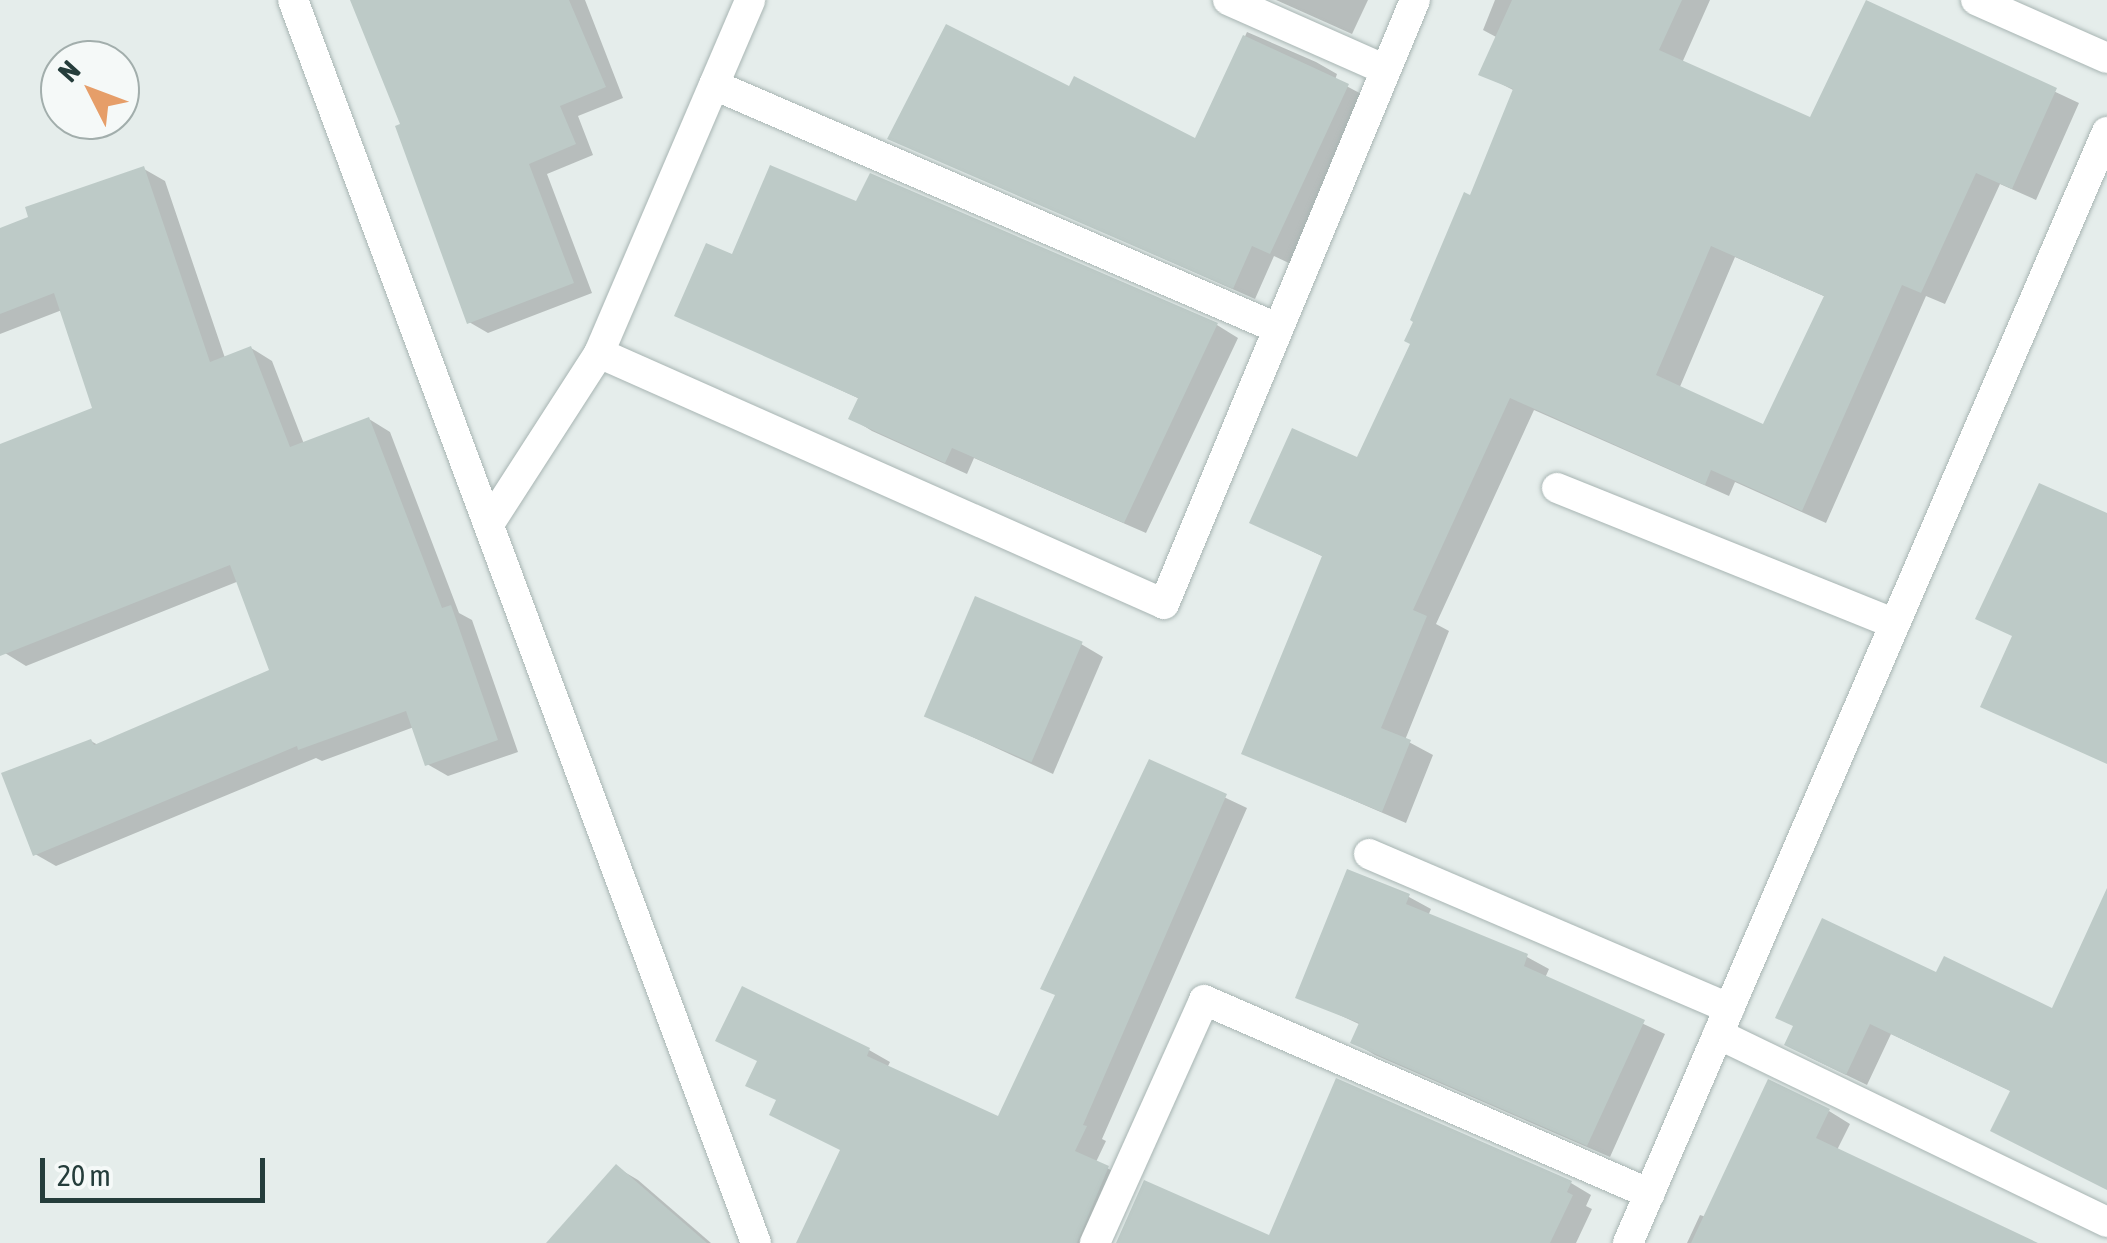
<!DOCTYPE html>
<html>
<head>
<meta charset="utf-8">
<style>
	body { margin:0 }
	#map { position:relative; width:2107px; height:1243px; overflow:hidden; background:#e5edeb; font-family:"Asap Condensed",sans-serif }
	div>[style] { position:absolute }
	.shadow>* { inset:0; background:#0003 }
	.building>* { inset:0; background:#bdcac7; transform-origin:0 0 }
	.roads { filter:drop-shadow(0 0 2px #a8b5b3) drop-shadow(0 0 2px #a8b5b3) }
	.minor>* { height:30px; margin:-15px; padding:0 15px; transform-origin:15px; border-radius:15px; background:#fff }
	span { translate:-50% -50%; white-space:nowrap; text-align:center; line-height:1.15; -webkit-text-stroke:8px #f5f9f8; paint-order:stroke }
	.north { position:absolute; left:40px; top:40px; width:100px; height:100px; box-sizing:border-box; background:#f5f9f8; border:2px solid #a2aeac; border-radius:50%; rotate:312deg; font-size:28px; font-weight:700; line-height:40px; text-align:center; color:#253d3b }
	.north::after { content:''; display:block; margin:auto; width:35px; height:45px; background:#e69e69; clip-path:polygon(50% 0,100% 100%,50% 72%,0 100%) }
	.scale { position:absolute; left:40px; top:1158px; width:225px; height:45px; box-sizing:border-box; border:5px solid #253d3b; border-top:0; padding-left:12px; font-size:30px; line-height:35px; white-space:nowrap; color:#253d3b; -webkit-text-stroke:8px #f5f9f8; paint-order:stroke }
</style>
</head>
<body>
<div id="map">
	<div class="shadow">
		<div style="clip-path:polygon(352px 0,585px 0,623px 98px,578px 116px,593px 155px,547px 174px,592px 293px,488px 333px,469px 322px,403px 125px)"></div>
		<div style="clip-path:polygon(1276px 0,1368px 0,1352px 34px)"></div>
		<div style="clip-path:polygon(evenodd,1495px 0,1710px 0,1682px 63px,1811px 120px,1867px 4px,2079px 103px,2036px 200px,2000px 184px,1945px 304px,1926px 296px,1826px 523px,1735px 482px,1729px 496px,1534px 410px,1436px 624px,1449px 631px,1405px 740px,1433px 755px,1406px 823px,1244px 753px,1324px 557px,1252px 522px,1358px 460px,1413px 343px,1515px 91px,1482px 74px,1498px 38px,1483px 30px,1495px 0,1735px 257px,1826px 297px,1764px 427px,1679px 389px,1735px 257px)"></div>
		<div style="clip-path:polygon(1247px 32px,1316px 62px,1337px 74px,1335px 80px,1369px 98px,1293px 265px,1274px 256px,1255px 299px,891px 138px,1070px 90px,1196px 142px)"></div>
		<div style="clip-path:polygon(144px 169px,165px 181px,225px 358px,251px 348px,272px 361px,304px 444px,369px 419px,390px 432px,459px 613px,472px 620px,518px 752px,448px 776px,427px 764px,414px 727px,322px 761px,316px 758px,56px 866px,35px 854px,91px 741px,98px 745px,272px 671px,239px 581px,26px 666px,5px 653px,0 641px,0 447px,95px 409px,62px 310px,0 334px,0 231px)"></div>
		<div style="clip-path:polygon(857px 205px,1217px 325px,1238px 338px,1146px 533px,974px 458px,967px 474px,872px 431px,851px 418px,860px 399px,677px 315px,734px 258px)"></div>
		<div style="clip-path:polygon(1081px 644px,1103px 657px,1053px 774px,927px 716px)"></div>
		<div style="clip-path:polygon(1150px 762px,1247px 808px,1102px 1139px,1106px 1141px,1096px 1162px,1129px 1180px,1100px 1243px,808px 1243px,842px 1151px,779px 1101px,760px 1062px,744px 989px,869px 1050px,890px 1062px,887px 1068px,999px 1120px,1057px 996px)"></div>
		<div style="clip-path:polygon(1348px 872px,1409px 897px,1431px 909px,1428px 916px,1527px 957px,1549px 969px,1545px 978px,1665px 1034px,1610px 1157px,1375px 1055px,1353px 1042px,1361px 1025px,1299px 996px)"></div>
		<div style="clip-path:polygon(2107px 925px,2107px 1188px,2013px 1092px,1891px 1034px,1867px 1085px,1807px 1056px,1937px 976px,2053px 1012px)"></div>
		<div style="clip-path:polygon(1829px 1111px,1850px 1124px,1837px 1150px,1940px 1243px,1687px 1243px,1700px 1215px,1706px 1217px)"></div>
		<div style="clip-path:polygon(616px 1167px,638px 1180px,711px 1243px,547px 1243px)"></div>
		<div style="clip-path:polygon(1571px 1183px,1591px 1195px,1586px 1206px,1592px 1209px,1576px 1243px,1116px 1243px,1271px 1238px)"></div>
	</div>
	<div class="building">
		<div style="clip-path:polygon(350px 0,569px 0,606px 87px,560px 106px,576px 144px,529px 164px,574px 283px,467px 324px,395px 126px,400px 124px)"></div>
		<div style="clip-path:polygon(evenodd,1512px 0,1682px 0,1659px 50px,1810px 117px,1866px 0,2057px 88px,2012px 189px,1976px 173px,1921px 293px,1902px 285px,1802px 511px,1711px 470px,1705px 485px,1510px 398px,1413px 610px,1427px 616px,1381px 728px,1411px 740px,1382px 812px,1241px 754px,1322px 556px,1249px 523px,1292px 428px,1357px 457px,1410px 344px,1404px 341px,1413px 322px,1410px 320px,1464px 192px,1470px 195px,1513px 89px,1478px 75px,1512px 0,1711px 246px,1824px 296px,1763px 424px,1656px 375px,1711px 246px)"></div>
		<div style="clip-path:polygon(946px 24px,1069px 86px,1074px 76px,1195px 138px,1243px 35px,1349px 84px,1270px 254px,1252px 246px,1233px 289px,887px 139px)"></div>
		<div style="clip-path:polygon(770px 165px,856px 201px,870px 173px,1218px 323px,1124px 523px,952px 448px,945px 463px,848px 419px,858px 398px,674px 316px,706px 243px,732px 254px)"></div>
		<div style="clip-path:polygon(144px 166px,210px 362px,251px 346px,290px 447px,369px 417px,442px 608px,451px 605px,498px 740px,425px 766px,406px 711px,298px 750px,297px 746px,33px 856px,1px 773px,91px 739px,94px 745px,269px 670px,230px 565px,0 656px,0 444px,92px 408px,54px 293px,0 314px,0 228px,28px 217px,25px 207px)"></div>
		<div style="clip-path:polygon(2039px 483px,2107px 513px,2107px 764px,1980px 707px,2012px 636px,1975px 619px)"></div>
		<div style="left:975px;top:596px;width:117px;height:131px;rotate:23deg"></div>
		<div style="clip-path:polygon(1149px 759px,1227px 794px,1083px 1125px,1087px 1126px,1075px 1151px,1109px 1166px,1077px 1243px,796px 1243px,840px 1150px,769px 1115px,776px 1100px,745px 1086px,757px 1061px,715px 1041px,742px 986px,870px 1048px,867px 1056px,998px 1116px,1055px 995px,1040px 989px)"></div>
		<div style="clip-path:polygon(1347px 869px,1410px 894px,1406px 904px,1528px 954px,1524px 966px,1645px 1020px,1587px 1146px,1350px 1043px,1359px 1023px,1295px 998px)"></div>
		<div style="clip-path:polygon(2107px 888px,2107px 1190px,1990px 1131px,2010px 1091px,1870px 1024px,1846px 1075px,1784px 1045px,1793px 1026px,1775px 1018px,1822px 918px,1936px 972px,1944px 956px,2052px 1008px)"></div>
		<div style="clip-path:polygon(1336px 1078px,1572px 1181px,1567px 1192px,1573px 1195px,1550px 1243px,1116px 1243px,1144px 1180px,1269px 1235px)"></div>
		<div style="clip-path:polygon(1768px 1079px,1830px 1109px,1816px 1138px,2038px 1243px,1691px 1243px)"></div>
		<div style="clip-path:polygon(616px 1164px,707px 1243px,546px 1243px)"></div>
	</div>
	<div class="roads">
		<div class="minor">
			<div style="left:293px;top:0;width:1326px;rotate:69.57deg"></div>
			<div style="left:1228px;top:0;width:171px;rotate:23.9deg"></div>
			<div style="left:1976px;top:0;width:143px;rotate:23.9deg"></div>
			<div style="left:714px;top:85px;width:613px;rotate:23.35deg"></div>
			<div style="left:599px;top:353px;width:618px;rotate:23.95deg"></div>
			<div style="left:1164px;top:604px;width:654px;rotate:-67.43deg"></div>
			<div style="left:1557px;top:488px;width:361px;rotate:21.9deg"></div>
			<div style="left:489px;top:524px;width:203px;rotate:-57.2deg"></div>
			<div style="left:599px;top:353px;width:384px;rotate:-66.8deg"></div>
			<div style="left:1369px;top:854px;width:392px;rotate:23.2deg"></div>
			<div style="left:1718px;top:1034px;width:432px;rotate:25.8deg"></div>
			<div style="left:1095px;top:1243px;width:266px;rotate:-65.8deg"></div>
			<div style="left:1204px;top:1000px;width:486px;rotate:23.5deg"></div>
			<div style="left:1628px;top:1243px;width:1210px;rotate:-66.68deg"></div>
		</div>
	</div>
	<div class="north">N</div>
	<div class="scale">20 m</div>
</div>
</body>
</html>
